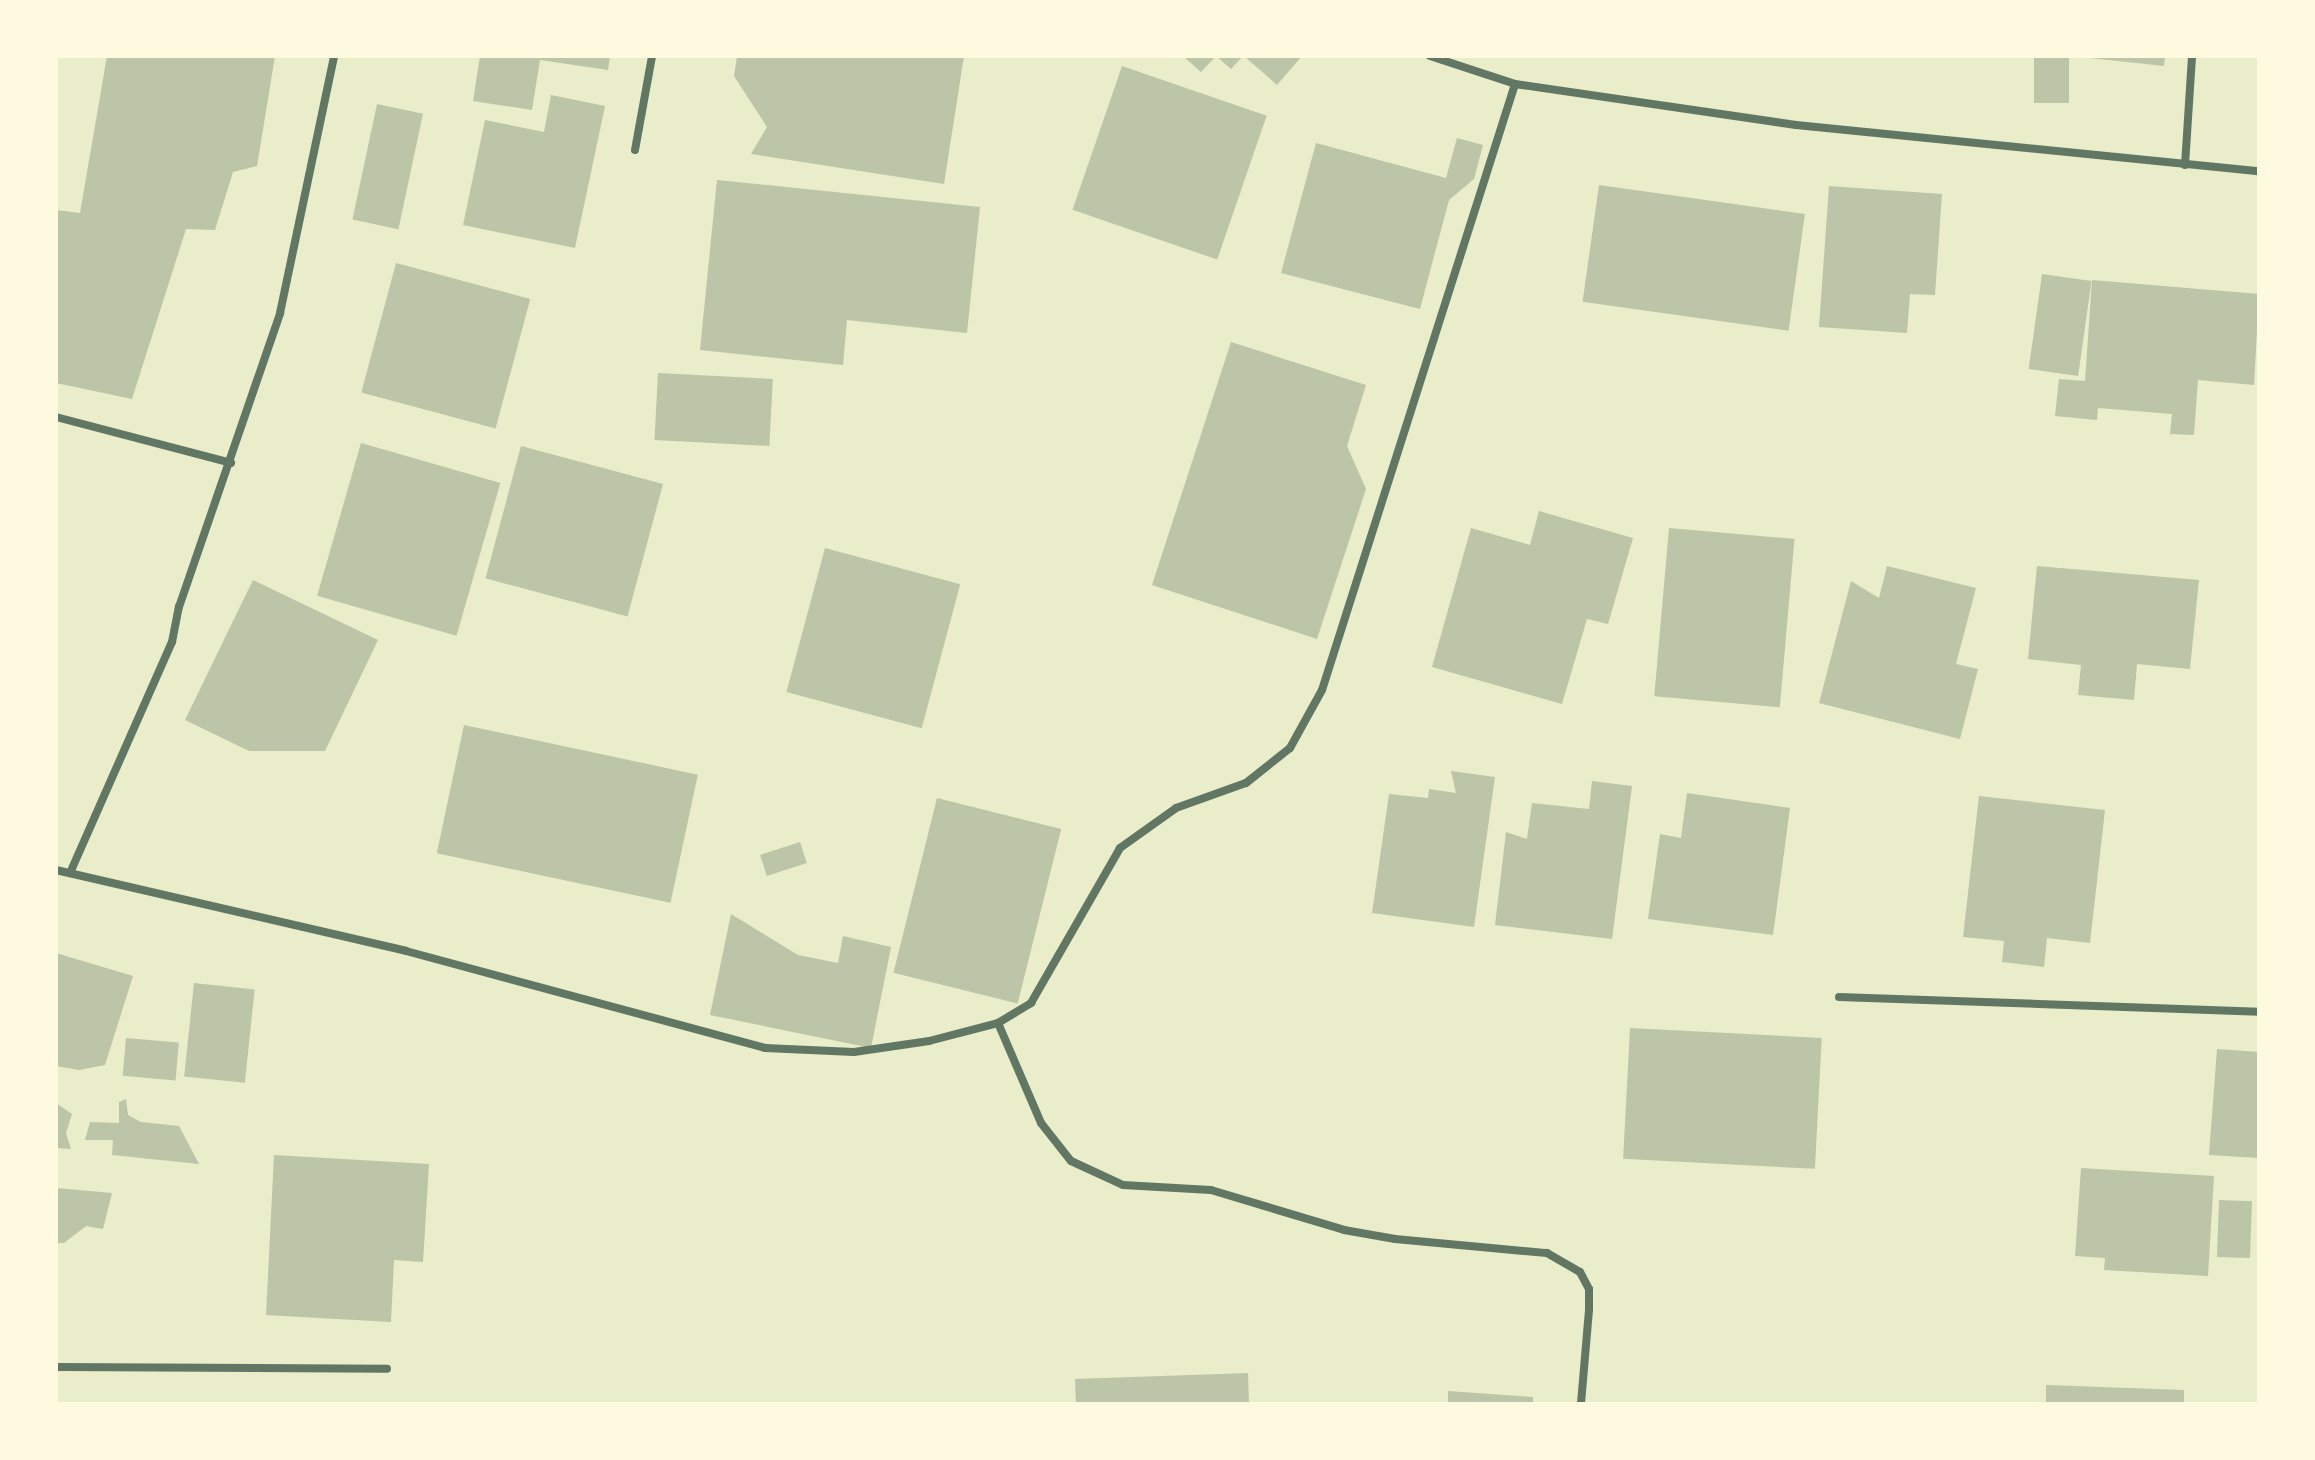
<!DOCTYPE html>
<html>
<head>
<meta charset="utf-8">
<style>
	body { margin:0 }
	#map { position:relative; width:2315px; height:1460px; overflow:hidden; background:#e9edc9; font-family:Cabin,sans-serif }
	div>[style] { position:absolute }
	.building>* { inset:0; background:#bcc5a7; transform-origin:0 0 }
	.minor>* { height:8px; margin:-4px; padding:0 4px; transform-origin:4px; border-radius:4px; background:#617663 }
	span { translate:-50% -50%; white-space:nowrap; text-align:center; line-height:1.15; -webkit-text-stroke:6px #fefae0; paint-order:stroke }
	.frame { position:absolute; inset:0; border:58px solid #fefae0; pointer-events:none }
</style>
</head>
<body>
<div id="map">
	<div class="building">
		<div style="clip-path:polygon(107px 56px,275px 56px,257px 166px,233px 172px,215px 230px,186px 229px,132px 399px,56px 383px,56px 210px,80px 213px)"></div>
		<div style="clip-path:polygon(480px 56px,610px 56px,608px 70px,540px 60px,532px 110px,473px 101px)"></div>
		<div style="clip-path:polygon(737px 56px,964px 56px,944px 184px,751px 154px,767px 127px,734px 76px)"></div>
		<div style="clip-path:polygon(1183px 56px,1243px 56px,1231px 69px,1216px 56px,1201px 72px)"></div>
		<div style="clip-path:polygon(1244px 56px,1302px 56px,1277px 85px)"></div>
		<div style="left:2034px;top:56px;width:35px;height:47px"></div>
		<div style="clip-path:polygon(2072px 56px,2165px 56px,2164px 66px)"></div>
		<div style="left:1122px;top:66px;width:153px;height:152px;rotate:19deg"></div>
		<div style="clip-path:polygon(551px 95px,605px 106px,575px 248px,463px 225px,485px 120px,544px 132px)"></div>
		<div style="left:377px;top:104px;width:47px;height:118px;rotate:12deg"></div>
		<div style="clip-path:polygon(1457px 138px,1483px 145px,1474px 179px,1449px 200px,1420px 309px,1281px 273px,1316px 143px,1446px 178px)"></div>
		<div style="clip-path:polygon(717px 180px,980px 207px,967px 333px,847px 320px,843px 365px,700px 350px)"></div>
		<div style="left:1599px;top:185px;width:208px;height:118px;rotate:8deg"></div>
		<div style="clip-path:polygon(1829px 186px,1942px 194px,1935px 295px,1910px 294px,1907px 333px,1819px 327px)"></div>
		<div style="left:396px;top:263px;width:139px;height:134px;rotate:15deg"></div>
		<div style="left:2042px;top:274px;width:50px;height:96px;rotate:8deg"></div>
		<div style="clip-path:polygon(2092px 280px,2259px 294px,2254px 385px,2198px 380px,2194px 435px,2170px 434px,2172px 414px,2098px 408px,2097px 420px,2055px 416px,2059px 379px,2085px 381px)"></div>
		<div style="clip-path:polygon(1231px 342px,1366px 385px,1347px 446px,1366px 489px,1317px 639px,1152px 585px)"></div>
		<div style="left:658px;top:373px;width:115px;height:67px;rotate:3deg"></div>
		<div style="left:361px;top:443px;width:145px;height:159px;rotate:16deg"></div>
		<div style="left:521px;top:446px;width:147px;height:137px;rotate:15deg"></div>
		<div style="clip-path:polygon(1539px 511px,1633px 538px,1608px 624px,1587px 619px,1562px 704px,1432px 667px,1471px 528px,1530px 545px)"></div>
		<div style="left:1669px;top:528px;width:126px;height:169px;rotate:5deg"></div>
		<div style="left:825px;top:548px;width:140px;height:149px;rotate:15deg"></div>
		<div style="clip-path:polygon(1887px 566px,1976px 588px,1956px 664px,1978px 669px,1960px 739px,1819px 703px,1851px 581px,1879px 598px)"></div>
		<div style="clip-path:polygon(2037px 566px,2199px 580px,2190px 669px,2137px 664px,2134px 700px,2078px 695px,2081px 665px,2028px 659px)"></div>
		<div style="clip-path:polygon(253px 580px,378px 640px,325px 751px,249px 751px,185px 720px)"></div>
		<div style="left:464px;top:725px;width:239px;height:131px;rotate:12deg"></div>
		<div style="clip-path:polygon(1451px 771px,1495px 777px,1474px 927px,1372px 913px,1389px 794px,1428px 798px,1429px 789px,1456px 793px)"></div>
		<div style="clip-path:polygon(1592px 781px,1632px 786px,1612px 939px,1495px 925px,1506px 832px,1527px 839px,1532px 803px,1589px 809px)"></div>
		<div style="clip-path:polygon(1687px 793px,1790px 808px,1773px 935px,1648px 919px,1660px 834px,1681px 838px)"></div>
		<div style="clip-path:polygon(1979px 796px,2105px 810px,2090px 943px,2047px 938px,2044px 967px,2002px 962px,2004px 941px,1963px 937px)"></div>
		<div style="left:937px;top:798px;width:128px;height:180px;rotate:14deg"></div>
		<div style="left:800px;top:842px;width:22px;height:42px;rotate:72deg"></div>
		<div style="clip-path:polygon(731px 914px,798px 955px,838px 963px,843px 936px,891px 947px,871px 1048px,710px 1015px)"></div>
		<div style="clip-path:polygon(56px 953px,133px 976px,105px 1065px,79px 1070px,56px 1066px)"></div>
		<div style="left:194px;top:983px;width:61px;height:94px;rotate:6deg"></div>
		<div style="left:1630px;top:1028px;width:192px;height:131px;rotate:3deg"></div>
		<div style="left:126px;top:1038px;width:53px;height:38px;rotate:5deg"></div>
		<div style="clip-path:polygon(2217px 1049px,2259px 1052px,2259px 1158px,2209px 1155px)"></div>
		<div style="clip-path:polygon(126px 1099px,128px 1115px,141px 1122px,179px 1126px,199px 1164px,112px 1155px,113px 1140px,85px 1140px,90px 1122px,119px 1123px,119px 1102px)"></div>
		<div style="clip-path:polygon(56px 1103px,72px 1114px,66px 1133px,71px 1149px,56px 1148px)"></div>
		<div style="clip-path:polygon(274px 1155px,429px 1164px,423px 1262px,394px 1260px,391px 1322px,266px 1315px)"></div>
		<div style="clip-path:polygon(2081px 1168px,2214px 1176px,2208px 1276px,2104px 1270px,2105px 1258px,2075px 1256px)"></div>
		<div style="clip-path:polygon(56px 1188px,112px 1193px,103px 1229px,86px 1226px,64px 1243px,56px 1243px)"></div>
		<div style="left:2219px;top:1200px;width:33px;height:57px;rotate:2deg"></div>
		<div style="clip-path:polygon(1248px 1373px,1249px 1404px,1076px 1404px,1075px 1379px)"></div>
		<div style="clip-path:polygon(2046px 1385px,2184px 1390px,2184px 1404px,2046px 1404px)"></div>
		<div style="clip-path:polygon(1448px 1391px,1533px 1397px,1533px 1404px,1448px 1404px)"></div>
	</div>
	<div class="minor">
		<div style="left:1430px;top:56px;width:89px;rotate:18.2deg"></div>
		<div style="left:1515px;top:84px;width:284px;rotate:8.3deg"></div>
		<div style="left:1796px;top:125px;width:465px;rotate:5.7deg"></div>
		<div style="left:635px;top:150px;width:96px;rotate:-79.7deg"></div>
		<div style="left:2185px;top:165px;width:109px;rotate:-86.3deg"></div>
		<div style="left:56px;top:417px;width:181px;rotate:14.7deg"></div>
		<div style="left:56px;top:870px;width:359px;rotate:13deg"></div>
		<div style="left:406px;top:951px;width:372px;rotate:15.1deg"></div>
		<div style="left:765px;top:1048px;width:89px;rotate:2.6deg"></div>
		<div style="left:854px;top:1052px;width:76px;rotate:-8.3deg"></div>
		<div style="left:929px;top:1041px;width:71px;rotate:-14.6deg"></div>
		<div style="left:998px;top:1023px;width:39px;rotate:-31deg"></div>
		<div style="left:1031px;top:1003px;width:179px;rotate:-60.1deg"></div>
		<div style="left:1120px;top:848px;width:69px;rotate:-35.5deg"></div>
		<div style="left:1176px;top:808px;width:74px;rotate:-19.7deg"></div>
		<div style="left:1246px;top:783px;width:56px;rotate:-38.5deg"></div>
		<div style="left:1290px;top:748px;width:66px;rotate:-61.1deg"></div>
		<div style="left:1322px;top:690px;width:636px;rotate:-72.33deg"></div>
		<div style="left:70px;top:873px;width:253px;rotate:-66.2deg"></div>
		<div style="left:172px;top:642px;width:36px;rotate:-79deg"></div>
		<div style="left:179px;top:607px;width:311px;rotate:-71deg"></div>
		<div style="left:280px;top:313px;width:263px;rotate:-78.1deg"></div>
		<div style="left:1839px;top:997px;width:420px;rotate:2deg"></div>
		<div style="left:998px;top:1023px;width:109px;rotate:66.7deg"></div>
		<div style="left:1041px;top:1123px;width:48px;rotate:51.7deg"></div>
		<div style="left:1071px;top:1161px;width:57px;rotate:24.8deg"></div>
		<div style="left:1123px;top:1185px;width:88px;rotate:3.3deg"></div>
		<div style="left:1211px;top:1190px;width:139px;rotate:16.7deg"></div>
		<div style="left:1344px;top:1230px;width:52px;rotate:10deg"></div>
		<div style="left:1395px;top:1239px;width:153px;rotate:5.3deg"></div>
		<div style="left:1547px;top:1253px;width:38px;rotate:30deg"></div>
		<div style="left:1580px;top:1272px;width:19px;rotate:62deg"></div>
		<div style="left:1589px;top:1289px;width:21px;rotate:90deg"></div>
		<div style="left:1589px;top:1310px;width:94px;rotate:94.9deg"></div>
		<div style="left:56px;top:1367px;width:331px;rotate:0.3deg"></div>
	</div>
	<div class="frame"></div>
</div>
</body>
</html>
